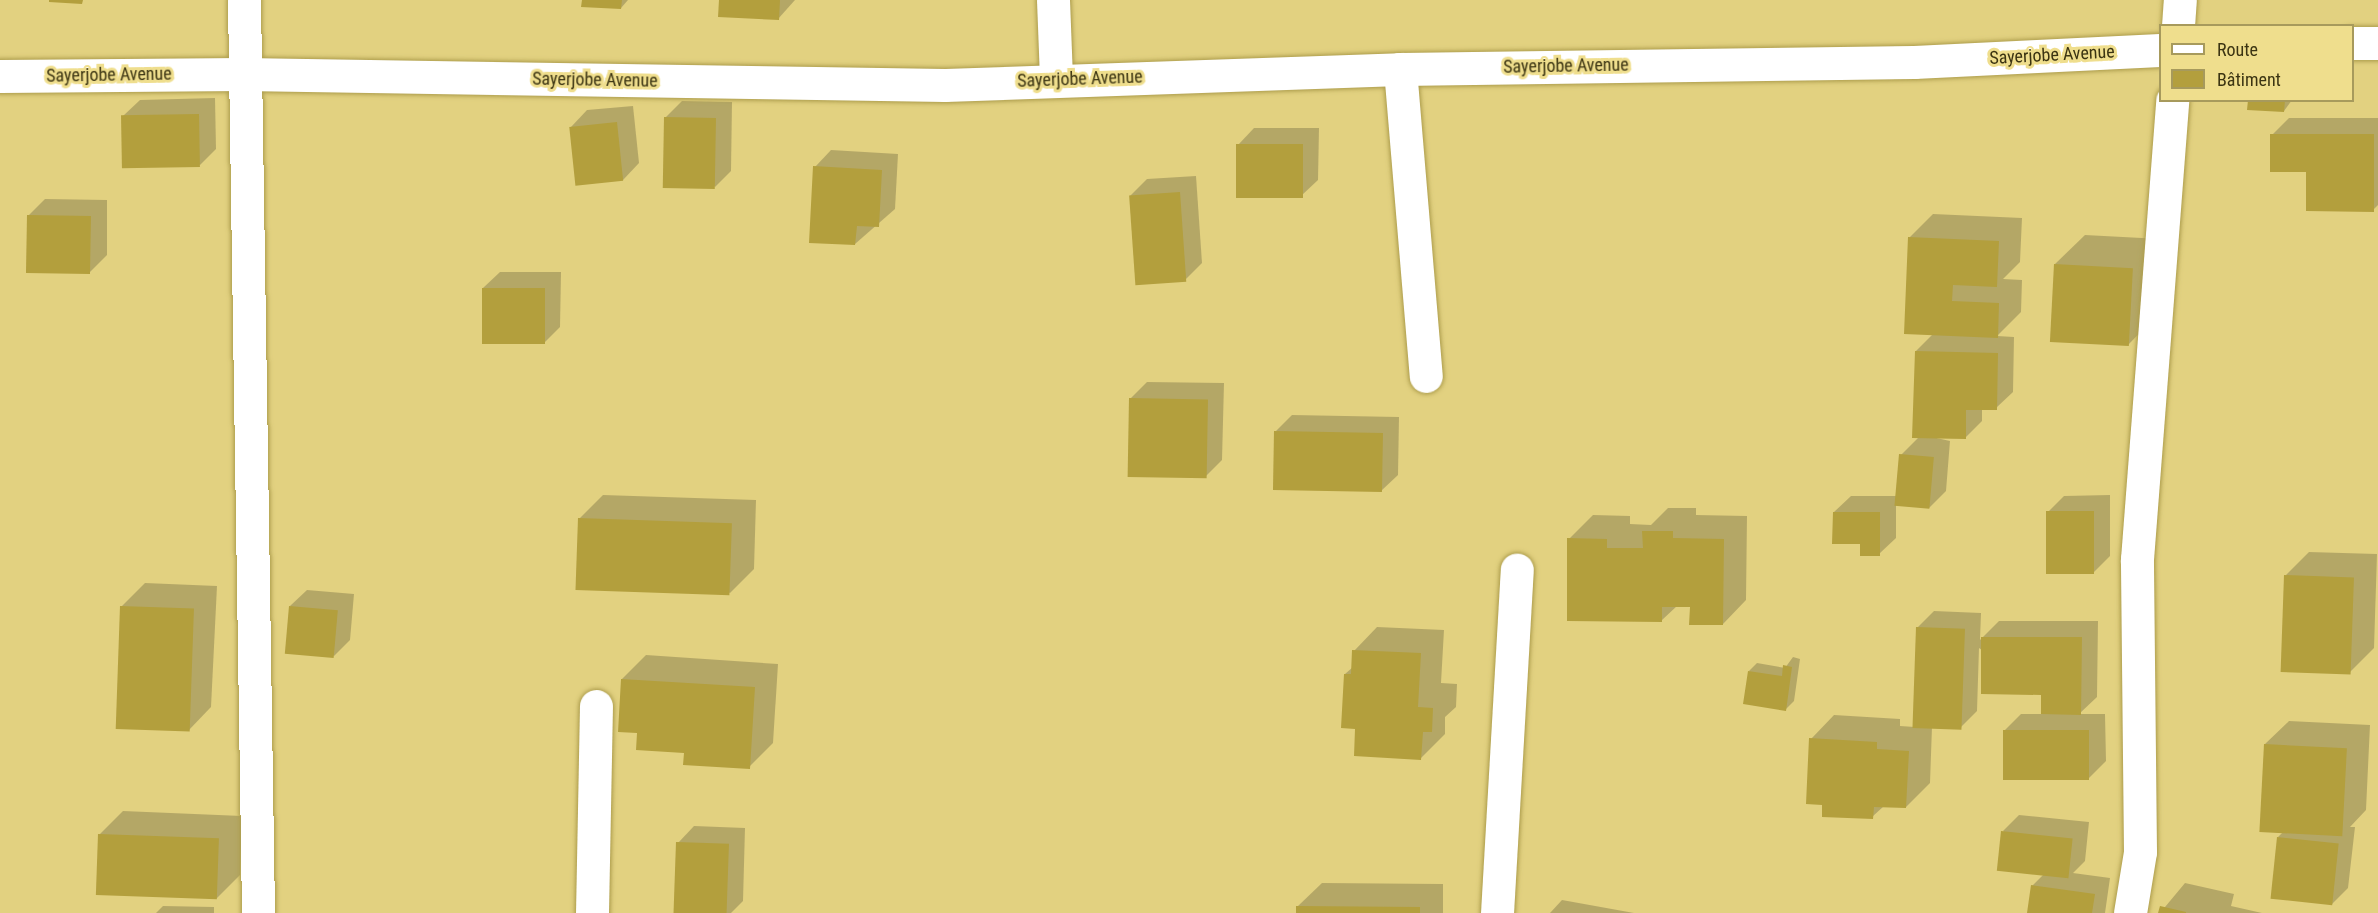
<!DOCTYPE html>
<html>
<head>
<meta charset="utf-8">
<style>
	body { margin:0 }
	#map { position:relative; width:2378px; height:913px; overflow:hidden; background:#e2d180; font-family:"Roboto Condensed",sans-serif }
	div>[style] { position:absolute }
	.shadow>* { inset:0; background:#0003 }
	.building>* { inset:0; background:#b39f3d; transform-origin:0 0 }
	.roads { filter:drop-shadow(0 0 2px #ad9d4c) drop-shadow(0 0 2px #ad9d4c) }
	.minor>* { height:33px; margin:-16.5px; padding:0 16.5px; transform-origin:16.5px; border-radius:16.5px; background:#fff }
	.tertiary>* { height:33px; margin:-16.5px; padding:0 16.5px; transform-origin:16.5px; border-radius:16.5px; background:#fff }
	span { translate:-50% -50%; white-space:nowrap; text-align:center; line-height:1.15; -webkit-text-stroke:6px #efde8d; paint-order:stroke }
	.street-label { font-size:18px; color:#3b3412 }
	.legend { position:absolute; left:2159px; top:24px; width:195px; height:78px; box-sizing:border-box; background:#efde8d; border:2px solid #a79a5c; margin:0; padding:8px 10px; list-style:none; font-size:18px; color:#3b3412 }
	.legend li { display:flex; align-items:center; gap:12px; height:30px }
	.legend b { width:30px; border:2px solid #a79a5c }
</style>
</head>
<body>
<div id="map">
	<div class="shadow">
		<div style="clip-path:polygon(583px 0,628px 0,621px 8px)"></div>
		<div style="clip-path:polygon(720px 0,795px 0,778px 19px)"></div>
		<div style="clip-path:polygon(215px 98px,216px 149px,200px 165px,123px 116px,140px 100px)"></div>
		<div style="clip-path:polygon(2249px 100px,2292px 100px,2284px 111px)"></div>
		<div style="clip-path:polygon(682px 101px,732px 102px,731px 171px,715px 187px,665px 118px)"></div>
		<div style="clip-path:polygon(633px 106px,639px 163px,623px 180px,571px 127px,587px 110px)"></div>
		<div style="clip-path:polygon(2289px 118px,2378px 118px,2378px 205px,2373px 210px,2307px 171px,2272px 135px)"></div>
		<div style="clip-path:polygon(1254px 128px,1319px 128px,1318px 180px,1301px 196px,1238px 145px)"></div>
		<div style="clip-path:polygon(831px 150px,898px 154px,895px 209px,855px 244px,815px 167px)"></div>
		<div style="clip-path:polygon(1196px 176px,1202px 263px,1185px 280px,1130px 196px,1147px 179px)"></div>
		<div style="clip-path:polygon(45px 199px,107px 200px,107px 255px,90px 272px,28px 216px)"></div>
		<div style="clip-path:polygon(1933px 214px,2022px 218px,2020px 262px,2003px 279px,2022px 280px,2021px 312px,1997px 336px,2014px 337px,2013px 392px,1996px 408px,1982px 408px,1982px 421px,1965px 438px,1932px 437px,1950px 441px,1946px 491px,1929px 508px,1896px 505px,1896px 538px,1879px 554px,1862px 543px,1834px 512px,1851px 496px,1897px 496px,1901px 455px,1919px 437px,1916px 351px,1934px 333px,1909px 238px)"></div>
		<div style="clip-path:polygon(2085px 235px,2161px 239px,2157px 315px,2128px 345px,2055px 264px)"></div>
		<div style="clip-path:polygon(500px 272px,561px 272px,560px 327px,544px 343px,483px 288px)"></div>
		<div style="clip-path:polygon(1147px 382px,1224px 383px,1222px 460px,1205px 477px,1130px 399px)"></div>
		<div style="clip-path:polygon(1292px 415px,1399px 417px,1398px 475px,1381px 491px,1276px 431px)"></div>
		<div style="clip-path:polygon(603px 495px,756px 500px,754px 569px,730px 593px,579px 519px)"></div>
		<div style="clip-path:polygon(2110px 495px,2110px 556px,2093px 573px,2048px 512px,2064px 496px)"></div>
		<div style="clip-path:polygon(1668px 508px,1696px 508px,1696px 515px,1747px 516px,1746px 600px,1723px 624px,1691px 606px,1677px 606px,1662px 620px,1569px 539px,1593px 515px,1630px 516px,1630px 524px,1651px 525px)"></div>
		<div style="clip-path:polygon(2309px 552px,2377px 554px,2374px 648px,2350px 672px,2285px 576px)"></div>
		<div style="clip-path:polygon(145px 583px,217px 586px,211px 707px,188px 731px,121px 607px)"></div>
		<div style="clip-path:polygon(307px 590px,354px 594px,350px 640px,334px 656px,290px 606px)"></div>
		<div style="clip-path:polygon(1934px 611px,1981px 613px,1980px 640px,1999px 621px,2098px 621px,2097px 697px,2079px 714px,2105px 714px,2106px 761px,2089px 778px,2004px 731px,2021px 714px,2042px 714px,2042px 693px,1979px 648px,1977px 711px,1961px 727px,1932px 727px,1930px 783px,1906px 807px,1884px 806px,1872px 817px,1823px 803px,1811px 739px,1834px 715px,1900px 719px,1900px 726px,1915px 727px,1917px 628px)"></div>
		<div style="clip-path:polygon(1377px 627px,1444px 630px,1441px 683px,1457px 684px,1456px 707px,1445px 717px,1445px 734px,1421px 758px,1345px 674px,1353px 667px,1354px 651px)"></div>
		<div style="clip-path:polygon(646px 655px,778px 664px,773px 743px,749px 767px,685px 751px,638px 732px,622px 679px)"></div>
		<div style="clip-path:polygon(1793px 657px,1800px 659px,1794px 701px,1786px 709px,1749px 671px,1757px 663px,1785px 668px)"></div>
		<div style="clip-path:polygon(2289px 721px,2370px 725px,2366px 810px,2350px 827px,2355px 827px,2348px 888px,2332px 904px,2278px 837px,2284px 831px,2265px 744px)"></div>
		<div style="clip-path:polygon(123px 811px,242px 816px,240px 875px,216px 899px,99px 835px)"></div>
		<div style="clip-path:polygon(2019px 815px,2089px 822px,2085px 861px,2073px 873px,2110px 878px,2105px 913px,2028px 913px,2032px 886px,2044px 874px,2003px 831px)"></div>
		<div style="clip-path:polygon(694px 826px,745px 828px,743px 901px,731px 913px,676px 913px,678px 843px)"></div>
		<div style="clip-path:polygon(1322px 883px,1443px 884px,1443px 913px,1298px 913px,1298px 906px)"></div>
		<div style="clip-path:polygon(2185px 883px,2234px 894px,2231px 906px,2262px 913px,2160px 913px)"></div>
		<div style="clip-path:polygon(1562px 900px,1634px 913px,1550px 913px)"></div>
		<div style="clip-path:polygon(163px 906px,214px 907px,214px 913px,156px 913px)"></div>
	</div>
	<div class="building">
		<div style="clip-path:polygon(49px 0,83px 0,82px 4px,49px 2px)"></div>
		<div style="clip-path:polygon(582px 0,622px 0,621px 9px,581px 7px)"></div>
		<div style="clip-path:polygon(719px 0,780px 0,779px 20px,718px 17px)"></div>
		<div style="clip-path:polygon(2248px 100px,2285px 100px,2284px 112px,2247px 110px)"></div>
		<div style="left:199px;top:114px;width:53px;height:78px;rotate:89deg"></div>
		<div style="left:664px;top:117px;width:52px;height:71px;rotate:1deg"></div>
		<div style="left:617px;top:122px;width:59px;height:48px;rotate:84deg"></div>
		<div style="clip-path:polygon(2270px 134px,2374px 134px,2374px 212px,2306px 211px,2306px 172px,2270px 172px)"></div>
		<div style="left:1236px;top:144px;width:67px;height:54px"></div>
		<div style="clip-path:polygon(813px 166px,882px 170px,879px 227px,857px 226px,855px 245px,809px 243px)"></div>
		<div style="left:1180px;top:192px;width:90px;height:51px;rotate:86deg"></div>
		<div style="left:27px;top:215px;width:64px;height:58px;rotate:1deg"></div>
		<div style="clip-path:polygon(1908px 237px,1999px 241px,1997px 287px,1953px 285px,1952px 301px,1999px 303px,1998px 338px,1904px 334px)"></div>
		<div style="left:2054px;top:264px;width:79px;height:78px;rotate:3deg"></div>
		<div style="left:482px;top:288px;width:63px;height:56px"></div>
		<div style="clip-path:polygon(1915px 351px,1998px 353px,1997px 410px,1966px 410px,1966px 439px,1912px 438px)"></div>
		<div style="left:1129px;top:398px;width:79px;height:79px;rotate:1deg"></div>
		<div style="left:1274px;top:431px;width:109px;height:59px;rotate:1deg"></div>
		<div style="left:1899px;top:454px;width:35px;height:52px;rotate:5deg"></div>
		<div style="left:2094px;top:511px;width:63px;height:48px;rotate:90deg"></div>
		<div style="clip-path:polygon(1833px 512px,1880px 512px,1880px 556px,1860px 556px,1860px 544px,1832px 544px)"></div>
		<div style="left:578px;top:518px;width:154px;height:72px;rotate:2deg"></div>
		<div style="clip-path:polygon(1642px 531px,1673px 531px,1673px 538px,1724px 539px,1723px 625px,1689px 625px,1690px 607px,1662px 607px,1662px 622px,1567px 621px,1567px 538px,1607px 539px,1607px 548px,1643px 548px)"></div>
		<div style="left:2284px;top:575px;width:70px;height:97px;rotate:2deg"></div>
		<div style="left:120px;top:606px;width:74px;height:123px;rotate:2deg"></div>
		<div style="left:289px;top:606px;width:49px;height:48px;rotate:5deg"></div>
		<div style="left:1916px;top:627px;width:49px;height:101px;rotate:2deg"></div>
		<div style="clip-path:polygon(1981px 637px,2082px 637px,2081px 715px,2041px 714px,2041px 695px,1981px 694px)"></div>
		<div style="clip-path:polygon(1352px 650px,1421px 653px,1418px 707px,1433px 708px,1432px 732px,1423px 732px,1421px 760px,1354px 756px,1355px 729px,1341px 728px,1344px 674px,1351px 674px)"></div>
		<div style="clip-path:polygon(1783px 665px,1792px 667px,1786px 711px,1743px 704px,1748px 671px,1782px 676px)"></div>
		<div style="clip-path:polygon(621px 679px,755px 687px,750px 769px,683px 765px,684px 753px,636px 750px,637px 733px,618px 732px)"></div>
		<div style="left:2003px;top:730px;width:86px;height:50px"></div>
		<div style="clip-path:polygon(1809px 738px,1877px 742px,1877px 749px,1909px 751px,1906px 808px,1874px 807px,1873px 819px,1822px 817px,1822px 805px,1806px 804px)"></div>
		<div style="left:2264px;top:744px;width:83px;height:88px;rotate:3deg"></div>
		<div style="left:2001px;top:831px;width:72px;height:40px;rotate:6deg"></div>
		<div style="left:98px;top:834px;width:121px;height:61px;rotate:2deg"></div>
		<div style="left:2277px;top:837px;width:62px;height:62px;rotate:6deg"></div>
		<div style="left:676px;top:842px;width:53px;height:71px;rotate:2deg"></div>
		<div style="clip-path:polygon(2031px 885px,2095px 894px,2092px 913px,2027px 913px)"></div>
		<div style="clip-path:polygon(1296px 906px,1420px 907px,1420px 913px,1296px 913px)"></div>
		<div style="clip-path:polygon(2160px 906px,2186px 912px,2186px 913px,2158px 913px)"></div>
	</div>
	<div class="roads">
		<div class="minor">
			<div style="left:244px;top:0;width:913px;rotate:89.12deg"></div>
			<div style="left:1053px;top:0;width:79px;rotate:87.8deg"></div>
			<div style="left:2178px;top:26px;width:26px;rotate:-86deg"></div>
			<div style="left:1400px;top:69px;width:308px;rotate:85.2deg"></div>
			<div style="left:592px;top:913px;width:207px;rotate:-88.9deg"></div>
			<div style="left:1497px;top:913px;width:344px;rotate:-86.7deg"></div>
			<div style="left:2130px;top:913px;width:62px;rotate:-80.7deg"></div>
			<div style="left:2140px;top:852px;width:293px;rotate:-90.6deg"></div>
			<div style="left:2137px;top:559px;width:460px;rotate:-85.6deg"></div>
		</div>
		<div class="tertiary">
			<div style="left:2352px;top:43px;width:26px"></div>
			<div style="left:0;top:76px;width:243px;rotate:-0.5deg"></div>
			<div style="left:243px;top:74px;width:702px;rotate:0.9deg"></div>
			<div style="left:945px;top:85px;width:455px;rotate:-2deg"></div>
			<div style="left:1400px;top:69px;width:514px;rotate:-0.78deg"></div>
			<div style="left:1914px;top:62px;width:246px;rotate:-2.8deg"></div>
		</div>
	</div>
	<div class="street-label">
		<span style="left:2052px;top:55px;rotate:-3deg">Sayerjobe Avenue</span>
		<span style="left:1566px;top:66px;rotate:-1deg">Sayerjobe Avenue</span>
		<span style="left:109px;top:75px;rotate:-1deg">Sayerjobe Avenue</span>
		<span style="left:1080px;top:79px;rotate:-2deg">Sayerjobe Avenue</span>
		<span style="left:595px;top:80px;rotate:1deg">Sayerjobe Avenue</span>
	</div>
	<ul class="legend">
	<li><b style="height:8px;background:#fff"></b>Route</li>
	<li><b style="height:16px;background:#b39f3d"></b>Bâtiment</li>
	</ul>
</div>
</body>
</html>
